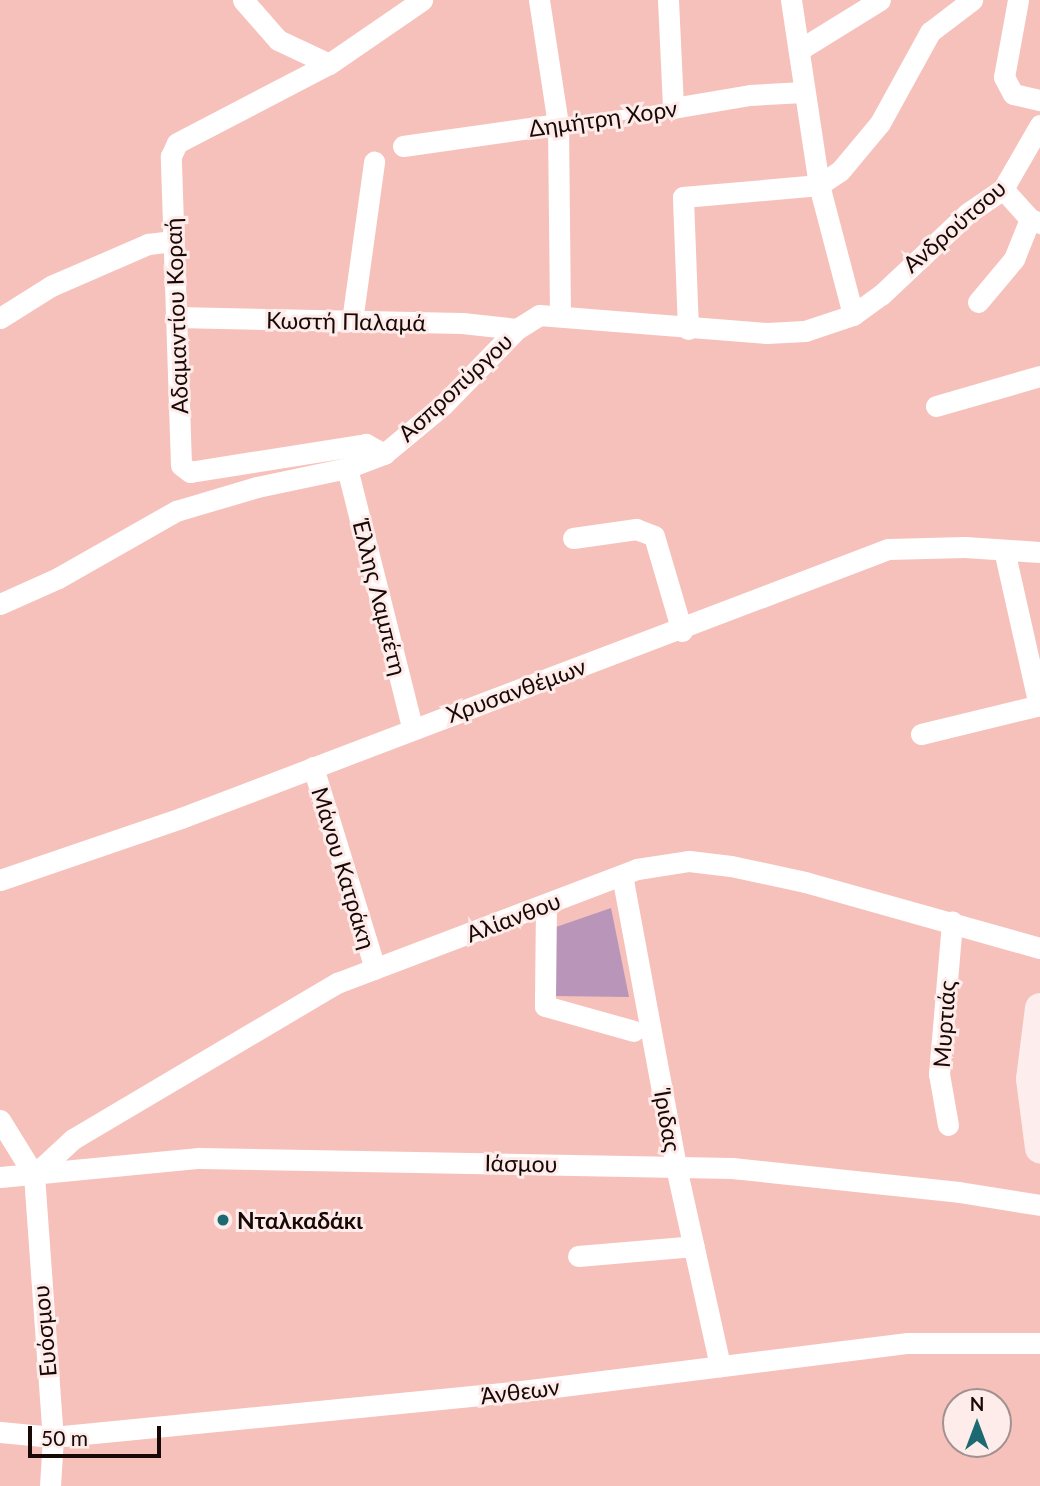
<!DOCTYPE html>
<html>
<head>
<meta charset="utf-8">
<style>
	body { margin:0 }
	#map { position:relative; width:1040px; height:1486px; overflow:hidden; background:#f6c1bb; font-family:Lato,sans-serif }
	div>[style] { position:absolute }
	.green>* { inset:0; background:#b995b9 }
	.lane>* { height:10px; margin:-5px; padding:0 5px; transform-origin:5px; border-radius:5px; background:#fff }
	.street>* { height:21px; margin:-10.5px; padding:0 10.5px; transform-origin:10.5px; border-radius:10.5px; background:#fff }
	.secondary>* { height:30px; margin:-15px; padding:0 15px; transform-origin:15px; border-radius:15px; background:#fdedec }
	.dots>* { width:19px; height:19px; translate:-50% -50%; box-sizing:border-box; border:4px solid #fdecea; border-radius:50% }
	span { translate:-50% -50%; white-space:nowrap; text-align:center; line-height:1.15; -webkit-text-stroke:6px #fdecea; paint-order:stroke }
	.street-label { font-size:23px; color:#180806 }
	.poi-label { font-size:23px; color:#180806; font-weight:700 }
	.left { translate:0 -50%; text-align:left }
	.north { position:absolute; left:942px; top:1388px; width:70px; height:70px; box-sizing:border-box; background:#fdecea; border:2px solid #a1918f; border-radius:50%; rotate:0deg; font-size:19px; font-weight:700; line-height:28px; text-align:center; color:#180806 }
	.north::after { content:''; display:block; margin:auto; width:24px; height:32px; background:#1d6971; clip-path:polygon(50% 0,100% 100%,50% 72%,0 100%) }
	.scale { position:absolute; left:28px; top:1426px; width:133px; height:32px; box-sizing:border-box; border:4px solid #180806; border-top:0; padding-left:9px; font-size:21px; line-height:24px; white-space:nowrap; color:#180806; -webkit-text-stroke:5px #fdecea; paint-order:stroke }
</style>
</head>
<body>
<div id="map">
	<div class="green">
		<div style="clip-path:polygon(611px 908px,629px 997px,553px 996px,556px 927px)"></div>
	</div>
	<div class="lane">
		<div style="left:558px;top:124px;width:116px;rotate:-7.9deg"></div>
	</div>
	<div class="street">
		<div style="left:243px;top:0;width:53px;rotate:48.8deg"></div>
		<div style="left:278px;top:40px;width:56px;rotate:25.2deg"></div>
		<div style="left:539px;top:0;width:125px;rotate:81.3deg"></div>
		<div style="left:558px;top:124px;width:191px;rotate:89.4deg"></div>
		<div style="left:668px;top:0;width:108px;rotate:87.3deg"></div>
		<div style="left:673px;top:108px;width:78px;rotate:-9.6deg"></div>
		<div style="left:750px;top:95px;width:53px;rotate:-3.2deg"></div>
		<div style="left:791px;top:0;width:187px;rotate:81.4deg"></div>
		<div style="left:819px;top:185px;width:134px;rotate:75.3deg"></div>
		<div style="left:1018px;top:0;width:78px;rotate:100.3deg"></div>
		<div style="left:1004px;top:77px;width:19px;rotate:62deg"></div>
		<div style="left:1013px;top:94px;width:28px;rotate:13deg"></div>
		<div style="left:799px;top:50px;width:95px;rotate:-31.7deg"></div>
		<div style="left:403px;top:146px;width:157px;rotate:-8.1deg"></div>
		<div style="left:1003px;top:189px;width:40px;rotate:48deg"></div>
		<div style="left:1030px;top:219px;width:11px;rotate:22deg"></div>
		<div style="left:978px;top:302px;width:56px;rotate:-50.1deg"></div>
		<div style="left:1014px;top:259px;width:43px;rotate:-68.2deg"></div>
		<div style="left:175px;top:317px;width:287px;rotate:1.2deg"></div>
		<div style="left:462px;top:323px;width:55px;rotate:6.2deg"></div>
		<div style="left:0;top:318px;width:60px;rotate:-32.1deg"></div>
		<div style="left:51px;top:286px;width:106px;rotate:-23.4deg"></div>
		<div style="left:148px;top:244px;width:25px;rotate:-7deg"></div>
		<div style="left:352px;top:321px;width:161px;rotate:-82.1deg"></div>
		<div style="left:688px;top:329px;width:132px;rotate:-92.2deg"></div>
		<div style="left:683px;top:197px;width:137px;rotate:-5deg"></div>
		<div style="left:819px;top:185px;width:25px;rotate:-34deg"></div>
		<div style="left:840px;top:171px;width:62px;rotate:-50.2deg"></div>
		<div style="left:880px;top:123px;width:104px;rotate:-61.2deg"></div>
		<div style="left:930px;top:32px;width:53px;rotate:-37.3deg"></div>
		<div style="left:936px;top:406px;width:108px;rotate:-16.1deg"></div>
		<div style="left:384px;top:454px;width:21px;rotate:-151deg"></div>
		<div style="left:366px;top:444px;width:178px;rotate:171deg"></div>
		<div style="left:190px;top:472px;width:11px;rotate:-142deg"></div>
		<div style="left:181px;top:465px;width:309px;rotate:-91.9deg"></div>
		<div style="left:171px;top:156px;width:14px;rotate:-65deg"></div>
		<div style="left:177px;top:143px;width:171px;rotate:-27.5deg"></div>
		<div style="left:329px;top:64px;width:113px;rotate:-34.5deg"></div>
		<div style="left:347px;top:468px;width:266px;rotate:75.9deg"></div>
		<div style="left:573px;top:538px;width:64px;rotate:-8.1deg"></div>
		<div style="left:636px;top:529px;width:19px;rotate:21deg"></div>
		<div style="left:654px;top:536px;width:99px;rotate:73.6deg"></div>
		<div style="left:1004px;top:550px;width:159px;rotate:77.3deg"></div>
		<div style="left:0;top:604px;width:64px;rotate:-24.1deg"></div>
		<div style="left:58px;top:578px;width:136px;rotate:-29.6deg"></div>
		<div style="left:176px;top:511px;width:84px;rotate:-16.5deg"></div>
		<div style="left:257px;top:487px;width:92px;rotate:-11.9deg"></div>
		<div style="left:347px;top:468px;width:40px;rotate:-21deg"></div>
		<div style="left:384px;top:454px;width:78px;rotate:-39.8deg"></div>
		<div style="left:444px;top:404px;width:105px;rotate:-45.8deg"></div>
		<div style="left:517px;top:329px;width:26px;rotate:-32deg"></div>
		<div style="left:539px;top:315px;width:228px;rotate:4.5deg"></div>
		<div style="left:766px;top:333px;width:39px;rotate:-3deg"></div>
		<div style="left:805px;top:331px;width:51px;rotate:-18.4deg"></div>
		<div style="left:853px;top:315px;width:34px;rotate:-36deg"></div>
		<div style="left:881px;top:295px;width:120px;rotate:-43.3deg"></div>
		<div style="left:968px;top:213px;width:42px;rotate:-34.4deg"></div>
		<div style="left:1003px;top:189px;width:74px;rotate:-60deg"></div>
		<div style="left:921px;top:734px;width:122px;rotate:-13.7deg"></div>
		<div style="left:313px;top:767px;width:211px;rotate:72.9deg"></div>
		<div style="left:622px;top:875px;width:297px;rotate:79.5deg"></div>
		<div style="left:676px;top:1167px;width:204px;rotate:77.5deg"></div>
		<div style="left:0;top:880px;width:191px;rotate:-18.9deg"></div>
		<div style="left:181px;top:818px;width:756px;rotate:-20.83deg"></div>
		<div style="left:888px;top:549px;width:77px;rotate:-1.5deg"></div>
		<div style="left:965px;top:547px;width:75px;rotate:3.8deg"></div>
		<div style="left:546px;top:904px;width:102px;rotate:90.6deg"></div>
		<div style="left:545px;top:1006px;width:92px;rotate:15.7deg"></div>
		<div style="left:0;top:1120px;width:65px;rotate:58.3deg"></div>
		<div style="left:948px;top:1125px;width:52px;rotate:-100deg"></div>
		<div style="left:939px;top:1074px;width:153px;rotate:-85.1deg"></div>
		<div style="left:34px;top:1175px;width:53px;rotate:-42.7deg"></div>
		<div style="left:73px;top:1139px;width:307px;rotate:-30.6deg"></div>
		<div style="left:337px;top:983px;width:321px;rotate:-20.8deg"></div>
		<div style="left:637px;top:869px;width:53px;rotate:-8.7deg"></div>
		<div style="left:689px;top:861px;width:42px;rotate:6.8deg"></div>
		<div style="left:731px;top:866px;width:76px;rotate:12.2deg"></div>
		<div style="left:805px;top:882px;width:244px;rotate:15.7deg"></div>
		<div style="left:34px;top:1175px;width:263px;rotate:85.9deg"></div>
		<div style="left:53px;top:1437px;width:49px;rotate:93.5deg"></div>
		<div style="left:0;top:1177px;width:200px;rotate:-5.5deg"></div>
		<div style="left:199px;top:1158px;width:533px;rotate:1.07deg"></div>
		<div style="left:732px;top:1168px;width:228px;rotate:6deg"></div>
		<div style="left:959px;top:1192px;width:82px;rotate:9.1deg"></div>
		<div style="left:578px;top:1256px;width:116px;rotate:-4.9deg"></div>
		<div style="left:0;top:1432px;width:53px;rotate:5.4deg"></div>
		<div style="left:53px;top:1437px;width:463px;rotate:-5.6deg"></div>
		<div style="left:514px;top:1392px;width:397px;rotate:-7.1deg"></div>
		<div style="left:908px;top:1343px;width:132px"></div>
	</div>
	<div class="secondary">
		<div style="left:1040px;top:1008px;width:72px;rotate:97.2deg"></div>
		<div style="left:1031px;top:1079px;width:70px;rotate:82.6deg"></div>
	</div>
	<div class="dots">
		<div style="left:223px;top:1220px;background:#1d6971"></div>
	</div>
	<div class="street-label">
		<span style="left:603px;top:118px;rotate:-8deg">Δημήτρη Χορν</span>
		<span style="left:954px;top:226px;rotate:-41deg">Ανδρούτσου</span>
		<span style="left:176px;top:316px;rotate:-92deg">Αδαμαντίου Κοραή</span>
		<span style="left:346px;top:321px;rotate:1deg">Κωστή Παλαμά</span>
		<span style="left:455px;top:387px;rotate:-43deg">Ασπροπύργου</span>
		<span style="left:380px;top:597px;rotate:76deg">Έλλης Λαμπέτη</span>
		<span style="left:516px;top:690px;rotate:-20deg">Χρυσανθέμων</span>
		<span style="left:344px;top:868px;rotate:73deg">Μάνου Κατράκη</span>
		<span style="left:513px;top:917px;rotate:-21deg">Αλίανθου</span>
		<span style="left:944px;top:1024px;rotate:-86deg">Μυρτιάς</span>
		<span style="left:668px;top:1121px;rotate:80deg">Ίριδας</span>
		<span style="left:521px;top:1163px;rotate:1deg">Ιάσμου</span>
		<span style="left:44px;top:1331px;rotate:-95deg">Ευόσμου</span>
		<span style="left:520px;top:1391px;rotate:-7deg">Άνθεων</span>
	</div>
	<div class="poi-label">
		<span class="left" style="left:237px;top:1220px">Νταλκαδάκι</span>
	</div>
	<div class="north">N</div>
	<div class="scale">50 m</div>
</div>
</body>
</html>
